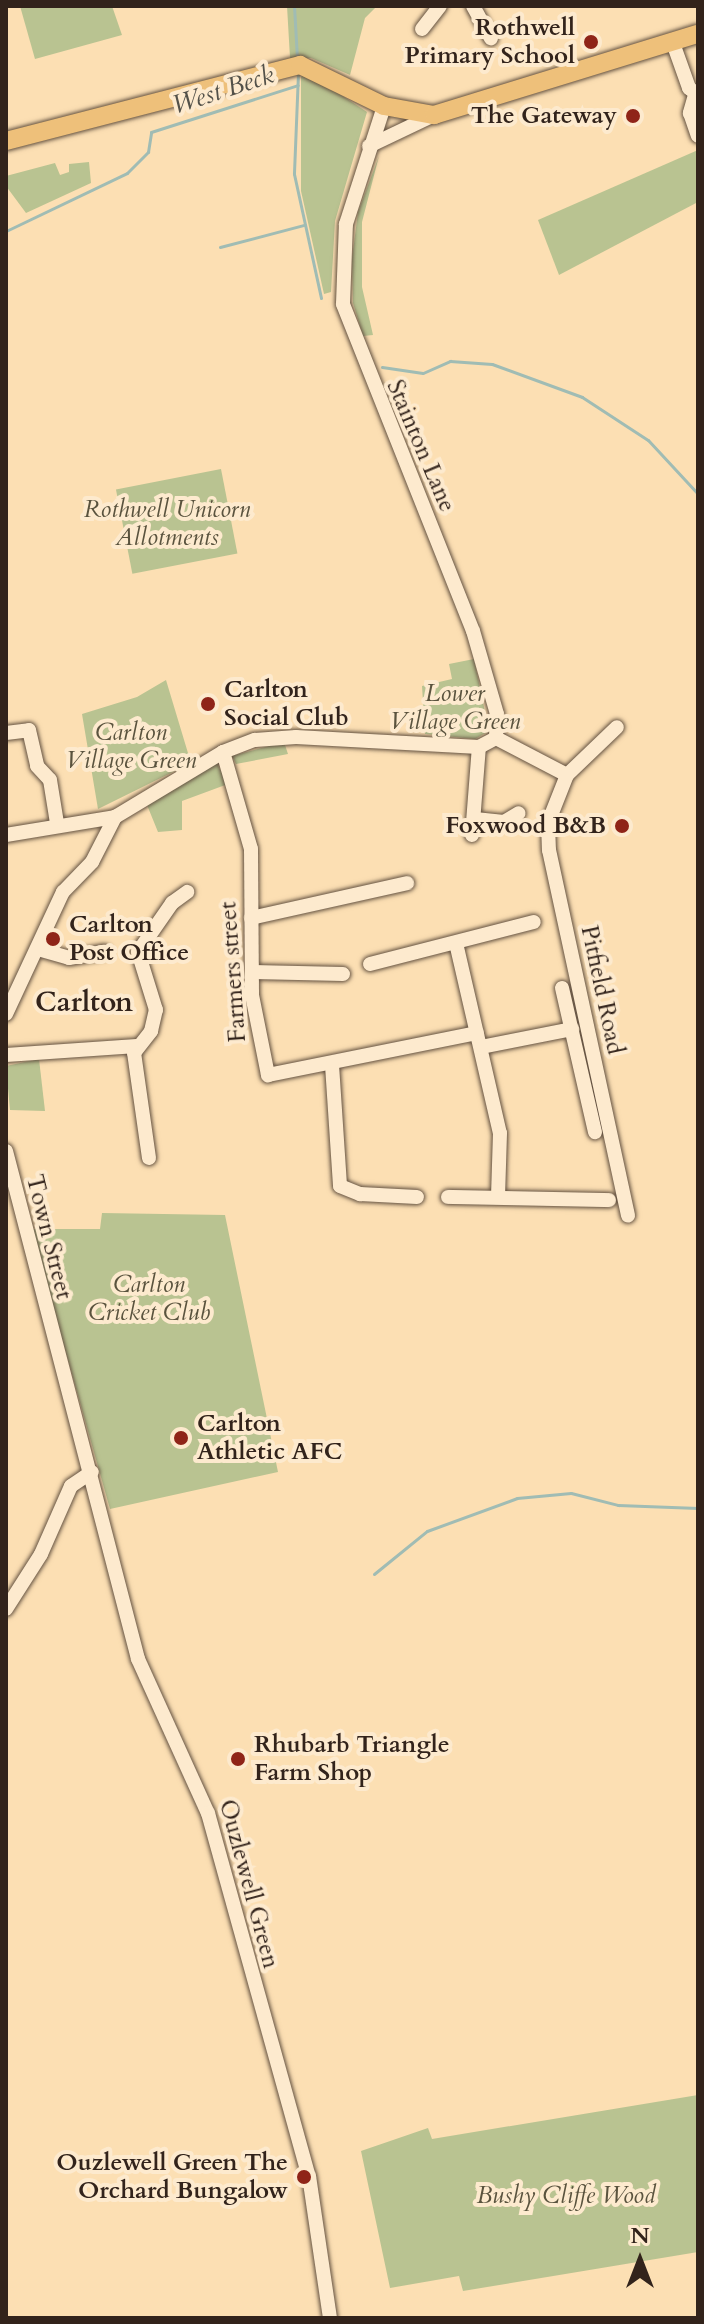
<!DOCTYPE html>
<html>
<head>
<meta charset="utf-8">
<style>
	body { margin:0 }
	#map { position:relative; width:704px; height:2324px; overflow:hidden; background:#fcdfb3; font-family:Cardo,serif }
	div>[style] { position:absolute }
	.green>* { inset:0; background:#b9c391; transform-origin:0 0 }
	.stream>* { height:3px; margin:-1.5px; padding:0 1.5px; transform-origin:1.5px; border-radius:1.5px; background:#a0bcb4 }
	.roads { filter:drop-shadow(0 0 2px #645241) drop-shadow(0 0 2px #645241) }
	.minor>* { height:14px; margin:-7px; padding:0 7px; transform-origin:7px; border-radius:7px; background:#fdeace }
	.major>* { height:18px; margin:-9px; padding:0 9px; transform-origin:9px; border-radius:9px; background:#eec07a }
	.dots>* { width:22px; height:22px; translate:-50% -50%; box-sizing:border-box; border:4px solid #fdeace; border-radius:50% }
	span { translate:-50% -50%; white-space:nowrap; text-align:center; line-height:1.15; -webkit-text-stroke:8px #fdeace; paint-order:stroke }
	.poi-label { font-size:24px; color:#32231b; font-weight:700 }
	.right { translate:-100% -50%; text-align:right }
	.left { translate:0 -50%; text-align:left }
	.street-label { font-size:24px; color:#32231b }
	.park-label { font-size:24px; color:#5a533e; font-style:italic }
	.water-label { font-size:26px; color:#535149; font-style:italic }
	.quarter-label { font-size:28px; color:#32231b; font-weight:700 }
	.frame { position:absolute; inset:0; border:8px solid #32231b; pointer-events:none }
	.north { position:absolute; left:600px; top:2220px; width:80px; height:80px; -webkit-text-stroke:6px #fdeace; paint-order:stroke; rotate:0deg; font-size:22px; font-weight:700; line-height:32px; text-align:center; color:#32231b }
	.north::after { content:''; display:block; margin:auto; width:28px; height:36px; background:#32231b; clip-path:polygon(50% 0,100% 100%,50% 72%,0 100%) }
</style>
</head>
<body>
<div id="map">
	<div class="green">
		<div style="clip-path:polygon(20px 6px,112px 6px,122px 35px,35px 59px)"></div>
		<div style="clip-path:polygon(287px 6px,377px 6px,365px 18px,350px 75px,311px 58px,290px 58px)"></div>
		<div style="clip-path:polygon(306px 72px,367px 112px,335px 221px,331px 292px,324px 294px,301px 191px,301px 77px)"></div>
		<div style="clip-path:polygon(698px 150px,698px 202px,559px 275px,538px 220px)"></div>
		<div style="clip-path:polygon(379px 156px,362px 222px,362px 287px,373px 335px,363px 336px,353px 303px,352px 259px,358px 212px)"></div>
		<div style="clip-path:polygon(89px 162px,91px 183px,26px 213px,6px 186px,6px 176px,55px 163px,60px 175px,69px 172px,69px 164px)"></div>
		<div style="left:221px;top:469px;width:86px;height:107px;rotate:79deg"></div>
		<div style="clip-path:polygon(474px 659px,489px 731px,475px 739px,425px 734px,422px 686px,452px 679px,449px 664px)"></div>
		<div style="clip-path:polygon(166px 680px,191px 763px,98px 809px,82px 714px,137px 697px)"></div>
		<div style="clip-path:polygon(284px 742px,288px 754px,236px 764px,232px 756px)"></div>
		<div style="clip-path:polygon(216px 762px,228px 784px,182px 801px,182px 830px,158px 832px,147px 805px)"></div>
		<div style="clip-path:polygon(39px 1059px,45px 1111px,10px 1110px,6px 1066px)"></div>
		<div style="clip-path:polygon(102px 1213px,225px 1215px,278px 1472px,110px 1509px,31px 1229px,100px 1229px)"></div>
		<div style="clip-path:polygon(698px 2095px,698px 2252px,463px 2291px,459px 2276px,390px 2288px,361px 2151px,428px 2128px,432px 2139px)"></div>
	</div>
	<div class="stream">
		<div style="left:294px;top:6px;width:52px;rotate:86.7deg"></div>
		<div style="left:298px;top:73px;width:101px;rotate:92.3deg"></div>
		<div style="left:294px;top:174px;width:127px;rotate:77.7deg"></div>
		<div style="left:6px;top:231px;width:134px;rotate:-25.6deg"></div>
		<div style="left:127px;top:173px;width:30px;rotate:-45deg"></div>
		<div style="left:148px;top:152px;width:20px;rotate:-81deg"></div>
		<div style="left:151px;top:132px;width:154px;rotate:-17.7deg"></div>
		<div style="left:220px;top:247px;width:87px;rotate:-14.7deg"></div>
		<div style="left:382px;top:367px;width:41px;rotate:8.3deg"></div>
		<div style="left:423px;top:373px;width:30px;rotate:-24deg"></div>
		<div style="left:450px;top:361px;width:42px;rotate:4.1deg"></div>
		<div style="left:492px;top:364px;width:96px;rotate:20.1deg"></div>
		<div style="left:582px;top:397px;width:79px;rotate:33.1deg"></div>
		<div style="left:648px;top:440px;width:74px;rotate:47.2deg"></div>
		<div style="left:374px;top:1574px;width:68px;rotate:-39.1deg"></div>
		<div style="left:427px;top:1531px;width:96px;rotate:-20.1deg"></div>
		<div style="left:517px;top:1498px;width:54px;rotate:-5.3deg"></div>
		<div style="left:571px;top:1493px;width:49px;rotate:14.3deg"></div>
		<div style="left:618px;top:1505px;width:80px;rotate:2.1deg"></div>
	</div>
	<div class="roads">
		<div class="minor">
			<div style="left:473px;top:6px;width:37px;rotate:61deg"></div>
			<div style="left:422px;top:29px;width:29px;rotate:-52deg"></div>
			<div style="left:673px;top:43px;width:48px;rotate:70.4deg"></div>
			<div style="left:689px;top:88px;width:11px;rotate:38deg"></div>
			<div style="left:695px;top:95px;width:19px;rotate:106deg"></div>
			<div style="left:690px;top:113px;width:24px;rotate:71deg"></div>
			<div style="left:369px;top:146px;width:72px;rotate:-25.5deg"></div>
			<div style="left:6px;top:733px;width:23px;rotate:-7deg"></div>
			<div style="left:29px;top:730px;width:37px;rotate:77deg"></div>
			<div style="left:37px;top:766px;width:19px;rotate:47deg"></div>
			<div style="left:50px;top:780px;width:44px;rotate:80.8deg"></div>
			<div style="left:496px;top:738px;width:80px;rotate:27.5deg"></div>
			<div style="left:223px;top:752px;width:101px;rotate:73.9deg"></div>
			<div style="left:251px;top:849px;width:146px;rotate:89.6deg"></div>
			<div style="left:252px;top:995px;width:82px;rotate:78.7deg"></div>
			<div style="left:268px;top:1075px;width:213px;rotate:-11.4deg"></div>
			<div style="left:567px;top:775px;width:52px;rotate:111.6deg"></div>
			<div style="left:548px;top:823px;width:27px;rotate:88deg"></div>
			<div style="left:549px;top:850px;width:374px;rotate:77.8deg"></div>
			<div style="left:567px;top:775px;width:69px;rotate:-43.8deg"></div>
			<div style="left:475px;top:819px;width:29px;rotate:6deg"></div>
			<div style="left:504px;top:822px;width:17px;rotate:-31deg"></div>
			<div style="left:6px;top:835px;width:110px;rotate:-9.4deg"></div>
			<div style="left:472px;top:835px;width:88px;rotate:-85.5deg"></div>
			<div style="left:251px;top:918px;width:160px;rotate:-12.6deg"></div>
			<div style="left:456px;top:943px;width:195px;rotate:77deg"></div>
			<div style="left:500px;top:1133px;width:63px;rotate:91.8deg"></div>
			<div style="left:38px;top:949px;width:32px;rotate:16deg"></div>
			<div style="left:69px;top:958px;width:36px;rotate:-10deg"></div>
			<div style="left:370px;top:964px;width:169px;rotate:-14.4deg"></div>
			<div style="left:253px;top:972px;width:90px;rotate:1.3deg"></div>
			<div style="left:562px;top:988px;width:148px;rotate:77.1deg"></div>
			<div style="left:6px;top:1014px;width:135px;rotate:-65deg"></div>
			<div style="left:63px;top:892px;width:42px;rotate:-46deg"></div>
			<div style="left:92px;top:862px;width:51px;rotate:-62.9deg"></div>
			<div style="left:115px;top:817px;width:126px;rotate:-31deg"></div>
			<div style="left:223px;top:752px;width:34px;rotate:-21deg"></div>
			<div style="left:255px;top:740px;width:41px;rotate:-4.2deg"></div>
			<div style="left:296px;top:737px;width:183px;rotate:3.1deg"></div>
			<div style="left:479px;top:747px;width:19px;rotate:-28deg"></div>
			<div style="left:496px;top:738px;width:24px;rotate:-88deg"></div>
			<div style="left:497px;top:714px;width:86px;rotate:-106.1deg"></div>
			<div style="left:473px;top:631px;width:352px;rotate:-111.7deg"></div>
			<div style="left:343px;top:304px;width:80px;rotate:-87.9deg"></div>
			<div style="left:346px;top:224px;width:124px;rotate:-72.1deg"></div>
			<div style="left:481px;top:1047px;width:93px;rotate:-11.2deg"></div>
			<div style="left:6px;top:1055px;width:131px;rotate:-3.9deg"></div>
			<div style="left:332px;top:1065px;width:121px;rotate:86.2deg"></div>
			<div style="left:340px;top:1186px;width:22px;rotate:22deg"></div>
			<div style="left:360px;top:1194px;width:57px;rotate:3deg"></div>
			<div style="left:6px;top:1151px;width:525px;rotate:75.43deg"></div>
			<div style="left:138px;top:1659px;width:169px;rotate:65.6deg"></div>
			<div style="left:208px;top:1813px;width:377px;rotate:74.5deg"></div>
			<div style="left:309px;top:2176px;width:144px;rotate:81.6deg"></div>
			<div style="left:149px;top:1158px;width:106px;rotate:-98.1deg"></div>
			<div style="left:134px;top:1053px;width:28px;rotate:-52deg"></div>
			<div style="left:151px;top:1031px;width:22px;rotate:-77deg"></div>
			<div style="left:156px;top:1010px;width:61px;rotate:-107.2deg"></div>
			<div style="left:138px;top:952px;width:60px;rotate:-55.2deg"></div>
			<div style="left:172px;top:903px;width:19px;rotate:-36deg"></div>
			<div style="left:448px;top:1197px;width:161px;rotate:1.1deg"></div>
			<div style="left:6px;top:1609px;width:65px;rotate:-57.5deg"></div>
			<div style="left:41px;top:1554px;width:74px;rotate:-66.2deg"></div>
			<div style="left:71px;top:1486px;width:25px;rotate:-34deg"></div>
		</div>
		<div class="major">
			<div style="left:6px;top:141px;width:304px;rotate:-14.5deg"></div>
			<div style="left:300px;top:65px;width:93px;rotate:26deg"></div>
			<div style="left:384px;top:106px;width:51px;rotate:10.2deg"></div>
			<div style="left:434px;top:115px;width:276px;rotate:-17.1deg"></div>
		</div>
	</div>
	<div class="dots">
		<div style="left:591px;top:42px;background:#8f2418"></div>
		<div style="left:633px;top:116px;background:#8f2418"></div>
		<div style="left:208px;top:704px;background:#8f2418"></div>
		<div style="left:622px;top:826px;background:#8f2418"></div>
		<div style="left:53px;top:939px;background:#8f2418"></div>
		<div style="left:181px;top:1438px;background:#8f2418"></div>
		<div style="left:238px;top:1759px;background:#8f2418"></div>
		<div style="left:304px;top:2177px;background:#8f2418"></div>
	</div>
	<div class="poi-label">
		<span class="right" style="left:575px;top:42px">Rothwell<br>Primary School</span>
		<span class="right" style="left:617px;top:116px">The Gateway</span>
		<span class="left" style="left:224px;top:704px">Carlton<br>Social Club</span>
		<span class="right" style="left:606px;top:826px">Foxwood B&amp;B</span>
		<span class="left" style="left:69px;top:939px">Carlton<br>Post Office</span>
		<span class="left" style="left:197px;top:1438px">Carlton<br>Athletic AFC</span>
		<span class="left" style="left:254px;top:1759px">Rhubarb Triangle<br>Farm Shop</span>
		<span class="right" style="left:288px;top:2177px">Ouzlewell Green The<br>Orchard Bungalow</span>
	</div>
	<div class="street-label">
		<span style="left:421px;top:446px;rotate:67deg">Stainton Lane</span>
		<span style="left:233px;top:972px;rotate:-94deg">Farmers street</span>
		<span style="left:602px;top:990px;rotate:78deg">Pitfield Road</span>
		<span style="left:49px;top:1237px;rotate:76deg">Town Street</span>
		<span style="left:249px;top:1884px;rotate:75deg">Ouzlewell Green</span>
	</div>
	<div class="park-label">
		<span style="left:167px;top:524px">Rothwell Unicorn<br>Allotments</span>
		<span style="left:455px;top:708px">Lower<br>Village Green</span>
		<span style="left:131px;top:747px">Carlton<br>Village Green</span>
		<span style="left:149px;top:1299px">Carlton<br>Cricket Club</span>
		<span style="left:566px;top:2196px">Bushy Cliffe Wood</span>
	</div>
	<div class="water-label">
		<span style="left:223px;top:90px;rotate:-18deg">West Beck</span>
	</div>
	<div class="quarter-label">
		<span style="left:84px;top:1002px">Carlton</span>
	</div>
	<div class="frame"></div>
	<div class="north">N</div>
</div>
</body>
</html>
